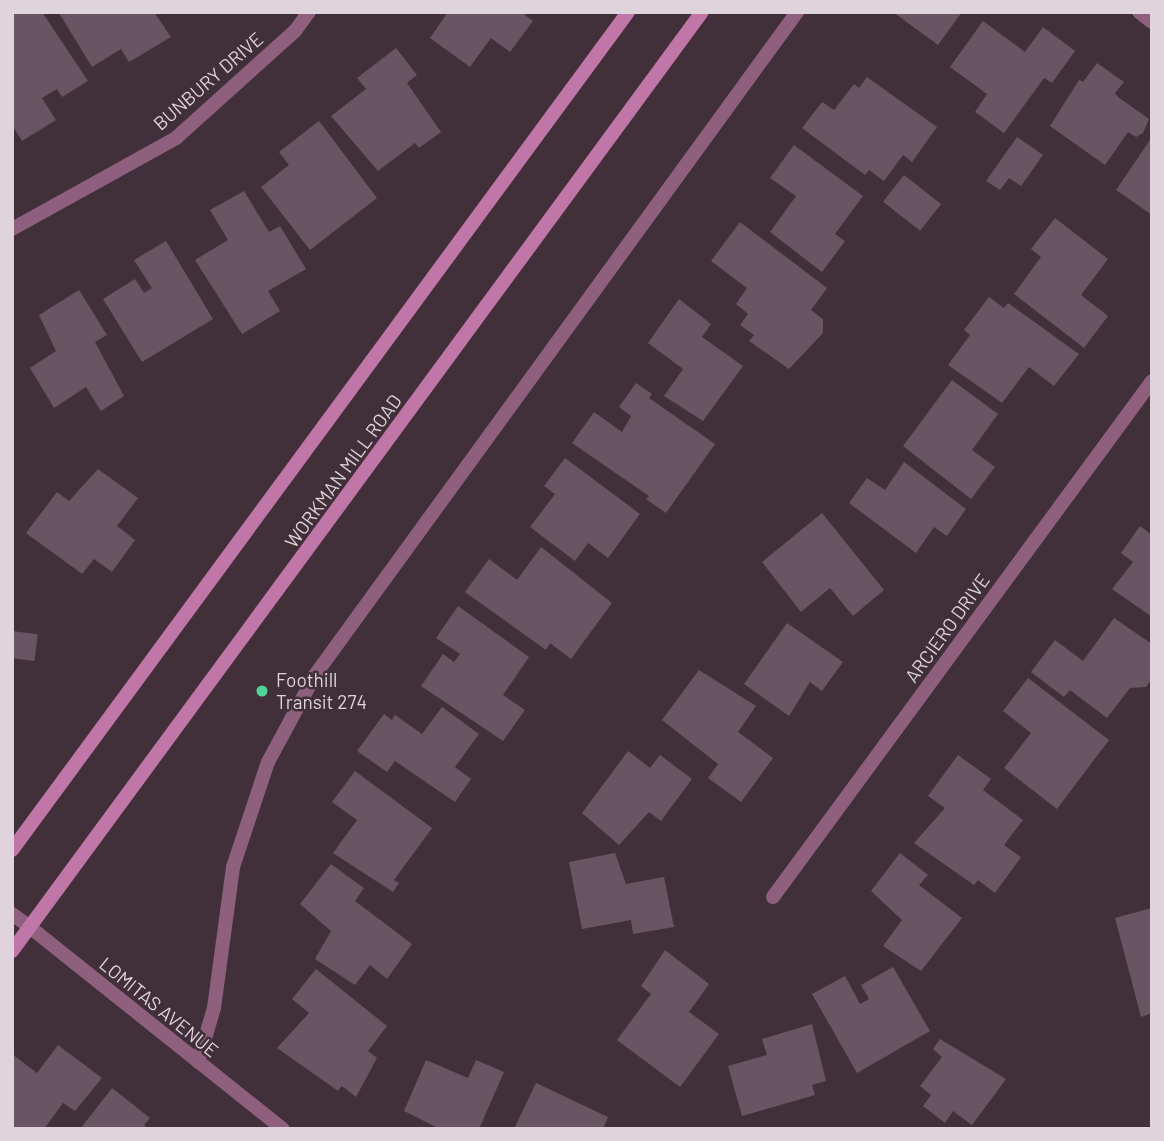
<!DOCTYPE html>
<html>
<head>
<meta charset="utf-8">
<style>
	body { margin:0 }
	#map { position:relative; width:1164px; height:1141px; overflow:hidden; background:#412f3a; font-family:Barlow,sans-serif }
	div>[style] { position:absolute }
	.building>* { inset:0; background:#695561; transform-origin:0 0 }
	.minor>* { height:14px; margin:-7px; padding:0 7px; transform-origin:7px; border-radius:7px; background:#8e607e }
	.tertiary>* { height:14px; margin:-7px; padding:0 7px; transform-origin:7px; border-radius:7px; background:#8e607e }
	.secondary>* { height:14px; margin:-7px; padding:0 7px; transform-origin:7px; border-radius:7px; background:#c076a7 }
	.dots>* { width:19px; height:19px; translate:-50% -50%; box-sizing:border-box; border:4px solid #412f3a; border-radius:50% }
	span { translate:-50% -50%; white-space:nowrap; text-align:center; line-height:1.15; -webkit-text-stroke:5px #412f3a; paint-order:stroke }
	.street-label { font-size:19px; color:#dfd4db }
	.poi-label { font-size:19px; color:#dfd4db }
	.left { translate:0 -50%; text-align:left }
	.frame { position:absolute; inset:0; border:14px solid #dfd4db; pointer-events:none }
</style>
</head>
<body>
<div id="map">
	<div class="building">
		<div style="clip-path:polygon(12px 12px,42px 12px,88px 81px,62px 97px,57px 89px,42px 98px,56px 120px,22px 141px,12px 125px)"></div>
		<div style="clip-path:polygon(154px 12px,171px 37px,129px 62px,121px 49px,92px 67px,59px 13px)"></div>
		<div style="clip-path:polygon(448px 12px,521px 12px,533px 21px,510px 52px,491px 38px,470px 67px,430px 38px)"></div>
		<div style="clip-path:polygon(893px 12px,962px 12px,938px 45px)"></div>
		<div style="clip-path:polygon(983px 21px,1025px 52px,1043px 27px,1075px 51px,1052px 83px,1044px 78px,1004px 133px,975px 112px,987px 94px,950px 67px)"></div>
		<div style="clip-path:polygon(396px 48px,417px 75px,407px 83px,441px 132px,419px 148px,415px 143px,378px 171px,331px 116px,366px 89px,357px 78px)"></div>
		<div style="clip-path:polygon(1097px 63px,1124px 82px,1115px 93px,1118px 97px,1149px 119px,1143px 133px,1136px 137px,1128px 132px,1105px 165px,1050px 126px,1079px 80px,1083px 82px)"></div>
		<div style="clip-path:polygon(867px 77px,937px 127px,912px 162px,903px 155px,884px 181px,869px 170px,865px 175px,802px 128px,822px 102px,834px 110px,854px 84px,859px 88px)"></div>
		<div style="clip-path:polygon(319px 121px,377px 198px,310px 250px,261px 187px,289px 165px,279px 152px)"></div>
		<div style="clip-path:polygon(1017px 137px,1043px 155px,1021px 186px,1009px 178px,1000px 190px,986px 181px)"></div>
		<div style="clip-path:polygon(1152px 137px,1152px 215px,1116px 190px)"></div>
		<div style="clip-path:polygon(794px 145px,863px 196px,835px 234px,845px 241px,822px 272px,770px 232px,796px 196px,770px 178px)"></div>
		<div style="left:904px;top:175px;width:47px;height:34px;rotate:38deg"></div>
		<div style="clip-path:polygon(244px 191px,269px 232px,280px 226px,306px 269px,268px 291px,280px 311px,242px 334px,195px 260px,228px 240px,210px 210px)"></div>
		<div style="clip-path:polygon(1055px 218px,1108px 259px,1081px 295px,1108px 316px,1084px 348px,1014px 294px,1041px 257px,1031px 249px)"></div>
		<div style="clip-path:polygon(740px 222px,827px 288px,811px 310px,823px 319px,823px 333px,789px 369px,749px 341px,754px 335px,740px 325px,748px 314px,736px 304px,747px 288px,711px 261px)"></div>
		<div style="clip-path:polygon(166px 241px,213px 319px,142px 362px,103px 299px,135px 279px,144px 293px,152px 288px,134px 260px)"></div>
		<div style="clip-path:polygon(79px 290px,107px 335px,95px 342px,124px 396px,101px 411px,86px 387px,54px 408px,30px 368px,56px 351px,39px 315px)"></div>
		<div style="clip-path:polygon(989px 297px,1004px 308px,1008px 303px,1079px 354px,1054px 386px,1029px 367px,1002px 403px,948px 365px,970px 335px,964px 330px)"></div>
		<div style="clip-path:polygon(679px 299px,711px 324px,702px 337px,743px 366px,703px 421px,664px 396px,683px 369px,648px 343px)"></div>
		<div style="clip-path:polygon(952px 380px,998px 414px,972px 450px,995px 467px,971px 499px,903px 446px)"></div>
		<div style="clip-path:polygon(636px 383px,652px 394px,649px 398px,715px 444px,666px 513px,646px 499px,649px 496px,572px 443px,594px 412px,622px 432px,631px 416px,619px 407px)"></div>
		<div style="clip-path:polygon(565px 458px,640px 514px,608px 558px,588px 543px,575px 561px,530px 527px,555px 494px,544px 486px)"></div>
		<div style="clip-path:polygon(904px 462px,966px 509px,947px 536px,934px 527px,916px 553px,849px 503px,867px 478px,885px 490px)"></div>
		<div style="clip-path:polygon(98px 469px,138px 498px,117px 526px,135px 540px,112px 572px,94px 559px,82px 574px,26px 533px,57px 492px,69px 501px)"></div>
		<div style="clip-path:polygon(822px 513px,884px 590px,853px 616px,830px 588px,801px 612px,762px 562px)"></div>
		<div style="clip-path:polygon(1140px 526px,1152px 535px,1152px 617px,1112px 589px,1133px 562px,1121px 553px)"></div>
		<div style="clip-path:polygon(541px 547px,612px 603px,571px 659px,550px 643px,546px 650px,465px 592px,489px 559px,517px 580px)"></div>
		<div style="clip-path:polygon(458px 606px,529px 657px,503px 695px,525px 710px,503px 741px,421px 686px,443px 654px,454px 662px,460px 654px,436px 638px)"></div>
		<div style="clip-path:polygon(1114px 618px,1152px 644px,1152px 679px,1146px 687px,1130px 688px,1107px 718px,1070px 690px,1064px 697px,1031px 672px,1055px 640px,1083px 661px)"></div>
		<div style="clip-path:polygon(787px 623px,843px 662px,822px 691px,810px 682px,789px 716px,744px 684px)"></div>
		<div style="left:12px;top:631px;width:26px;height:27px;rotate:7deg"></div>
		<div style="clip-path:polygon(699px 670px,756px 706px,738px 732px,773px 758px,741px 802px,708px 778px,718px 764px,662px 720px)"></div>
		<div style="clip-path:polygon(1028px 678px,1109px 740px,1057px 809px,1004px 768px,1031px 733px,1003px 711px)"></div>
		<div style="clip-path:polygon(442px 707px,479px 734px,455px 767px,471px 779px,455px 802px,395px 761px,387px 772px,357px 751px,384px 714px,392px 720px,395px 715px,422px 734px)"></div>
		<div style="clip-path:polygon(628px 751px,650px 768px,660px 755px,692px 779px,661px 821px,649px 812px,619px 845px,582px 813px)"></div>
		<div style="clip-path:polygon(958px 755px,991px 779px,983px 790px,1023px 820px,1004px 845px,1021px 857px,995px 893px,978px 880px,974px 885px,914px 843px,945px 808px,928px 796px)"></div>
		<div style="clip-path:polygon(355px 771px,432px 828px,394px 880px,399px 883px,393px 892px,333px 853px,357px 820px,332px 802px)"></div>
		<div style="clip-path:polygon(615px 853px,626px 884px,664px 877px,674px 927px,633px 934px,631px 920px,582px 929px,569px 862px)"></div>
		<div style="clip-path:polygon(900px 853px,928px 875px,919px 885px,962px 918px,921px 971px,883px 946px,902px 920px,871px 891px)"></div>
		<div style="clip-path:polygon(331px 864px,364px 888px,355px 901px,412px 944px,387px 979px,370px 965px,355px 985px,315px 959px,331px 931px,300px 904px)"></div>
		<div style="clip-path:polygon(1152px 908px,1152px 1013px,1141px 1017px,1115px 918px)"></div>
		<div style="clip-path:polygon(665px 950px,709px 984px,689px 1012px,719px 1034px,680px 1087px,617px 1040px,651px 994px,641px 986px)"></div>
		<div style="clip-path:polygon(893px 967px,930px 1031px,857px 1073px,812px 994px,845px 976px,860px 1004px,869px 999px,861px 985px)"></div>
		<div style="clip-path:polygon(316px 969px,387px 1026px,368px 1051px,377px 1058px,356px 1097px,342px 1086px,338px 1091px,277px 1048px,309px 1013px,292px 999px)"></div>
		<div style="clip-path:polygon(812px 1024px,826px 1081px,812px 1085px,815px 1095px,742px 1116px,728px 1066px,767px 1055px,762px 1039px)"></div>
		<div style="clip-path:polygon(940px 1039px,1006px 1079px,972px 1125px,953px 1111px,945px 1123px,923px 1106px,931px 1095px,920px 1086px,942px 1057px,933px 1049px)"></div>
		<div style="clip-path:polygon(58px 1045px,102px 1078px,75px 1111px,63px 1103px,44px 1129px,12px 1129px,12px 1054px,37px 1073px)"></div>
		<div style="clip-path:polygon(426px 1060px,468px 1078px,476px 1060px,504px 1072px,479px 1129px,440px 1129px,404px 1111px)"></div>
		<div style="clip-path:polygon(536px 1083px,608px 1117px,603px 1129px,514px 1129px)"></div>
		<div style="clip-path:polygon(112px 1088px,150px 1118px,144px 1125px,148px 1129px,80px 1129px)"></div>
	</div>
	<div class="minor">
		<div style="left:1139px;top:12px;width:16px;rotate:38deg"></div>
		<div style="left:12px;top:229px;width:188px;rotate:-29deg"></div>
		<div style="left:176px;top:138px;width:160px;rotate:-42deg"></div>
		<div style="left:295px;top:31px;width:24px;rotate:-54deg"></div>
		<div style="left:773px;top:897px;width:640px;rotate:-53.7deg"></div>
		<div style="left:31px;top:928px;width:322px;rotate:38.6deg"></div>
		<div style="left:198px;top:1062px;width:56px;rotate:-73.5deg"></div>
		<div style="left:214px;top:1008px;width:142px;rotate:-82.3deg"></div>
		<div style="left:233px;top:867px;width:111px;rotate:-71.6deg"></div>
		<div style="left:268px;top:762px;width:99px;rotate:-61.6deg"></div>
		<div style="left:315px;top:675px;width:820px;rotate:-53.98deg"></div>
	</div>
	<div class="tertiary">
		<div style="left:12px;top:914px;width:24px;rotate:36deg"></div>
	</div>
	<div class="secondary">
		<div style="left:12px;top:850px;width:1040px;rotate:-53.68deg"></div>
		<div style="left:12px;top:951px;width:1165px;rotate:-53.69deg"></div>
	</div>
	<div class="dots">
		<div style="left:262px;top:691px;background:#50d398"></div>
	</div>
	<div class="street-label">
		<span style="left:208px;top:81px;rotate:-41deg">BUNBURY DRIVE</span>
		<span style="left:343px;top:471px;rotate:-54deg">WORKMAN MILL ROAD</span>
		<span style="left:947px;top:628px;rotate:-54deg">ARCIERO DRIVE</span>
		<span style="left:159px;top:1007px;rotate:39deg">LOMITAS AVENUE</span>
	</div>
	<div class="poi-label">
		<span class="left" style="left:276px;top:691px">Foothill<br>Transit 274</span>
	</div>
	<div class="frame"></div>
</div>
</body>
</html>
